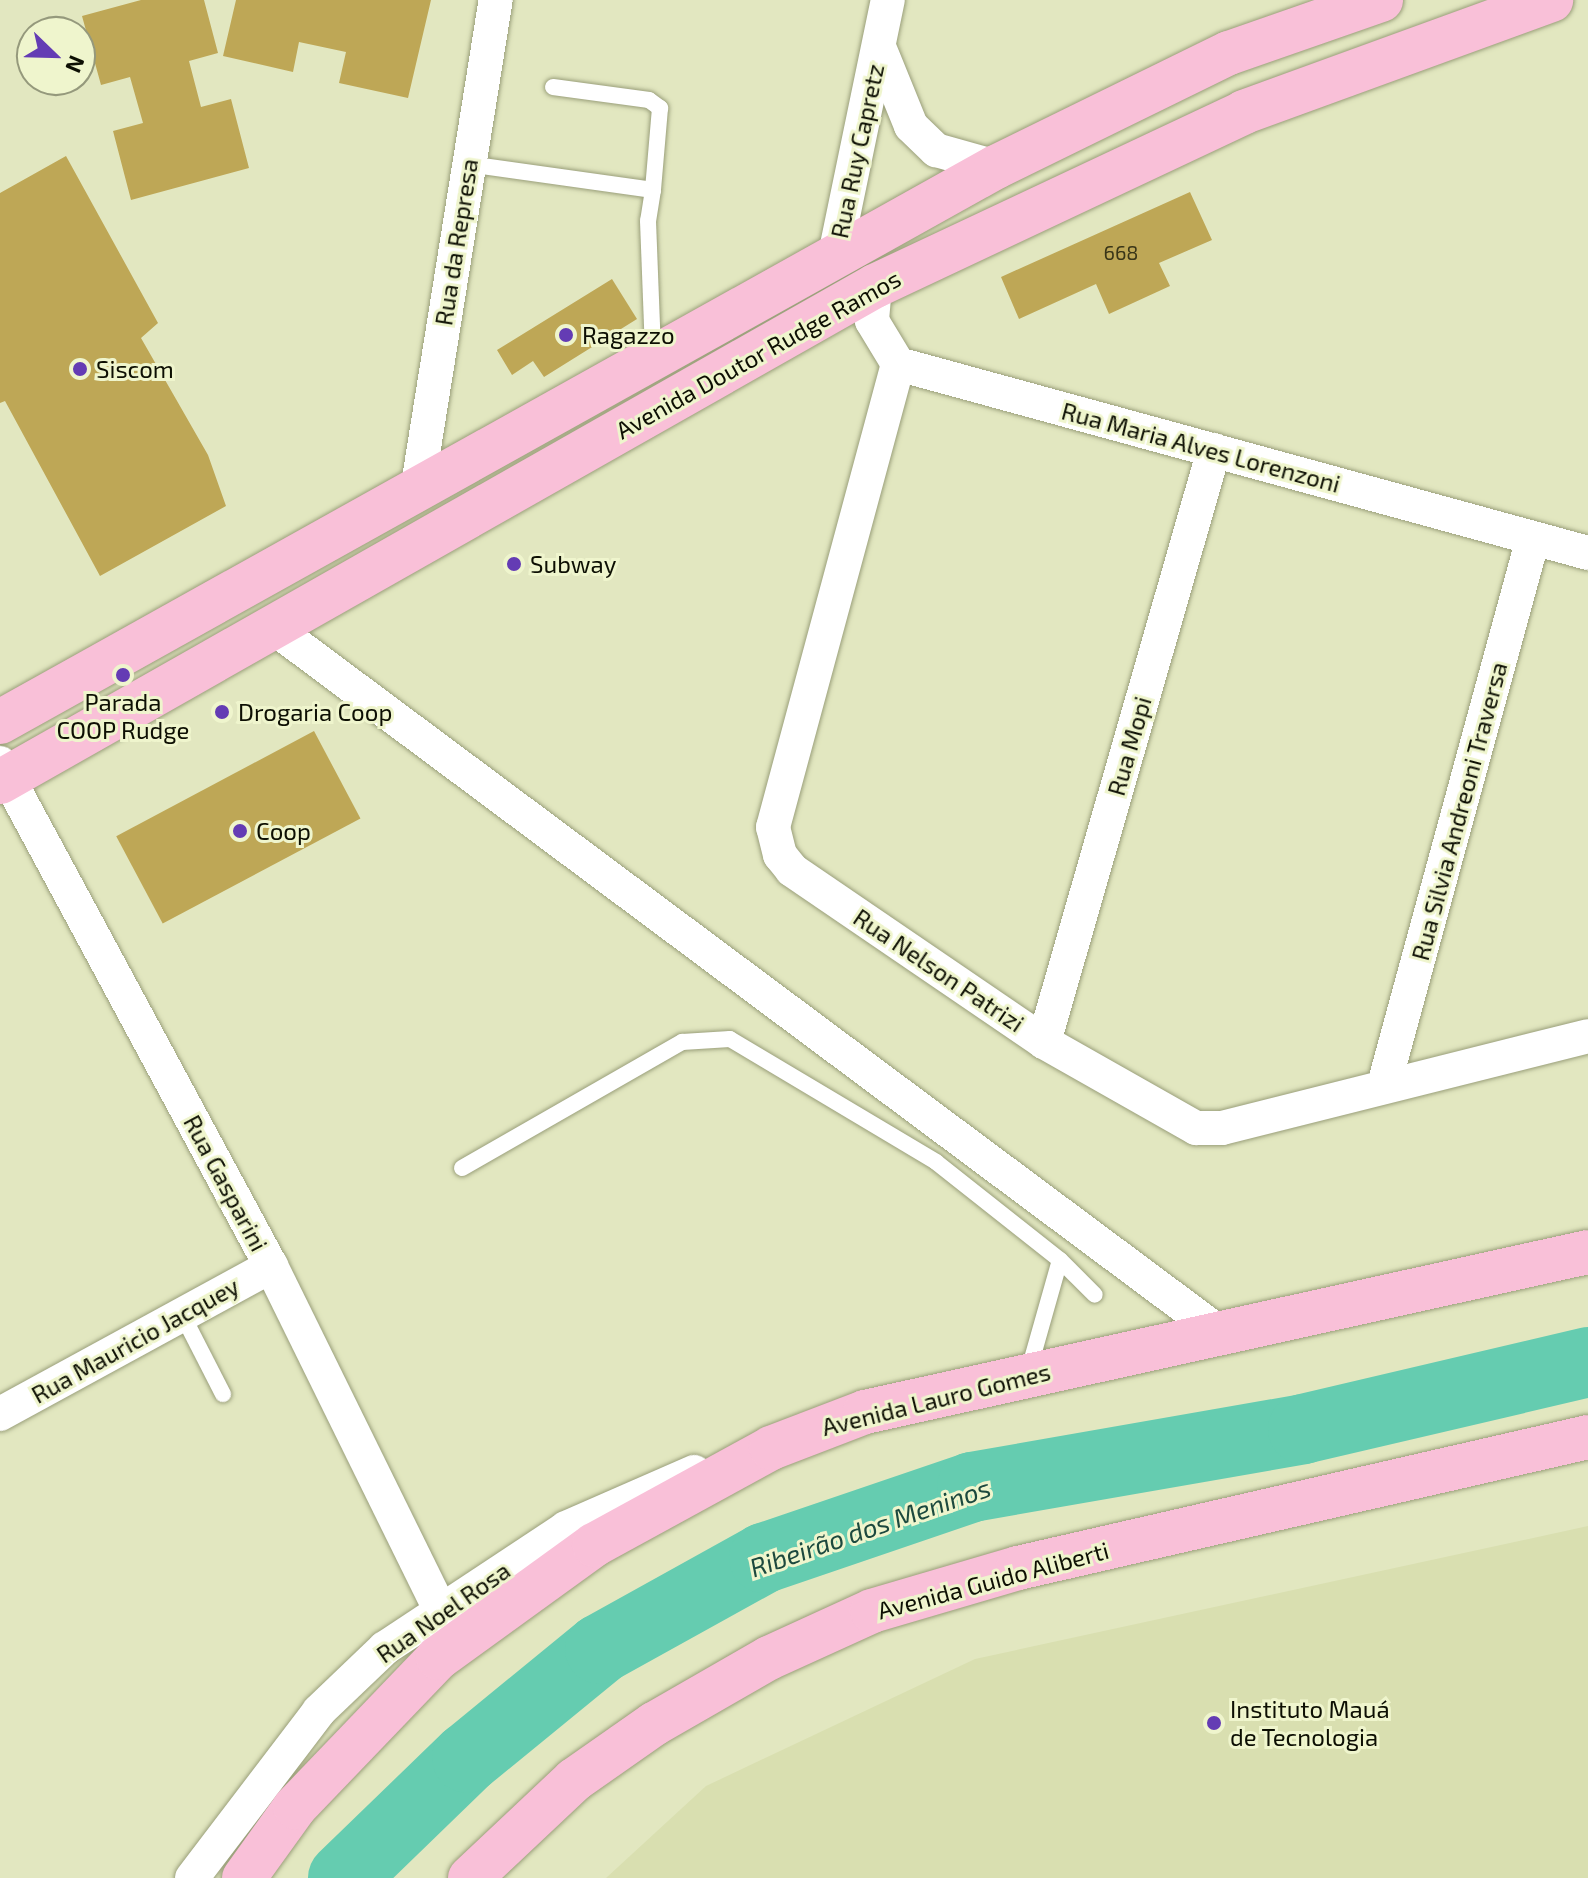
<!DOCTYPE html>
<html>
<head>
<meta charset="utf-8">
<style>
	body { margin:0 }
	#map { position:relative; width:1588px; height:1878px; overflow:hidden; background:#e2e7c0; font-family:"Exo 2",sans-serif }
	div>[style] { position:absolute }
	.built>* { inset:0; background:#d9dfb0 }
	.river>* { height:70px; margin:-35px; padding:0 35px; transform-origin:35px; border-radius:35px; background:#65ccb0 }
	.building>* { inset:0; background:#bea756; transform-origin:0 0 }
	.roads { filter:drop-shadow(0 0 2px #9a9f7a) drop-shadow(0 0 2px #9a9f7a) }
	.lane>* { height:16px; margin:-8px; padding:0 8px; transform-origin:8px; border-radius:8px; background:#fff }
	.street>* { height:34px; margin:-17px; padding:0 17px; transform-origin:17px; border-radius:17px; background:#fff }
	.primary>* { height:44px; margin:-22px; padding:0 22px; transform-origin:22px; border-radius:22px; background:#f9c0d8 }
	.dots>* { width:22px; height:22px; translate:-50% -50%; box-sizing:border-box; border:4px solid #eff5cd; border-radius:50% }
	span { translate:-50% -50%; white-space:nowrap; text-align:center; line-height:1.15; -webkit-text-stroke:6px #eff5cd; paint-order:stroke }
	.number-label { font-size:20px; color:#393518 }
	.number-label span { -webkit-text-stroke-width:0 }
	.street-label { font-size:24px; color:#0d0f03 }
	.poi-label { font-size:24px; color:#0d0f03 }
	.left { translate:0 -50%; text-align:left }
	.water-label { font-size:26px; color:#1c493e; font-style:italic }
	.north { position:absolute; left:16px; top:16px; width:80px; height:80px; box-sizing:border-box; background:#eff5cd; border:2px solid #95997c; border-radius:50%; rotate:113deg; font-size:22px; font-weight:700; line-height:32px; text-align:center; color:#0d0f03 }
	.north::after { content:''; display:block; margin:auto; width:28px; height:36px; background:#643cb4; clip-path:polygon(50% 0,100% 100%,50% 72%,0 100%) }
</style>
</head>
<body>
<div id="map">
	<div class="built">
		<div style="clip-path:polygon(1588px 1526px,1588px 1878px,606px 1878px,706px 1786px,975px 1659px)"></div>
	</div>
	<div class="river">
		<div style="left:343px;top:1878px;width:173px;rotate:-44.1deg"></div>
		<div style="left:467px;top:1758px;width:172px;rotate:-39.3deg"></div>
		<div style="left:600px;top:1649px;width:188px;rotate:-29deg"></div>
		<div style="left:764px;top:1558px;width:220px;rotate:-18.8deg"></div>
		<div style="left:972px;top:1487px;width:336px;rotate:-9.9deg"></div>
		<div style="left:1303px;top:1429px;width:293px;rotate:-13.2deg"></div>
	</div>
	<div class="building">
		<div style="clip-path:polygon(141px 0,204px 0,218px 53px,189px 61px,201px 107px,231px 99px,249px 168px,131px 200px,113px 131px,143px 123px,130px 77px,101px 85px,82px 16px)"></div>
		<div style="clip-path:polygon(236px 0,431px 0,408px 98px,339px 83px,346px 52px,299px 42px,293px 72px,223px 56px)"></div>
		<div style="clip-path:polygon(66px 156px,158px 323px,141px 338px,208px 455px,226px 506px,100px 576px,5px 401px,0 403px,0 193px)"></div>
		<div style="clip-path:polygon(1190px 192px,1212px 240px,1159px 263px,1170px 286px,1109px 314px,1096px 284px,1019px 319px,1001px 277px)"></div>
		<div style="clip-path:polygon(612px 279px,637px 319px,544px 377px,533px 361px,512px 375px,497px 350px)"></div>
		<div style="left:314px;top:731px;width:99px;height:224px;rotate:62deg"></div>
	</div>
	<div class="roads">
		<div class="lane">
			<div style="left:553px;top:87px;width:97px;rotate:7.7deg"></div>
			<div style="left:649px;top:100px;width:14px;rotate:36deg"></div>
			<div style="left:660px;top:108px;width:82px;rotate:94.9deg"></div>
			<div style="left:468px;top:164px;width:187px;rotate:8deg"></div>
			<div style="left:653px;top:190px;width:31px;rotate:99deg"></div>
			<div style="left:648px;top:221px;width:132px;rotate:87.8deg"></div>
			<div style="left:462px;top:1168px;width:254px;rotate:-29.8deg"></div>
			<div style="left:682px;top:1042px;width:48px;rotate:-3.6deg"></div>
			<div style="left:730px;top:1039px;width:240px;rotate:30.8deg"></div>
			<div style="left:936px;top:1162px;width:158px;rotate:38.3deg"></div>
			<div style="left:1060px;top:1260px;width:49px;rotate:45deg"></div>
			<div style="left:182px;top:1314px;width:90px;rotate:62.9deg"></div>
			<div style="left:1028px;top:1373px;width:117px;rotate:-74.2deg"></div>
		</div>
		<div class="street">
			<div style="left:879px;top:47px;width:85px;rotate:67.9deg"></div>
			<div style="left:911px;top:126px;width:35px;rotate:44deg"></div>
			<div style="left:936px;top:150px;width:62px;rotate:15.8deg"></div>
			<div style="left:835px;top:255px;width:260px;rotate:-78.3deg"></div>
			<div style="left:875px;top:286px;width:35px;rotate:95deg"></div>
			<div style="left:872px;top:321px;width:50px;rotate:58.8deg"></div>
			<div style="left:898px;top:364px;width:715px;rotate:15.32deg"></div>
			<div style="left:898px;top:364px;width:480px;rotate:105.1deg"></div>
			<div style="left:773px;top:827px;width:29px;rotate:76deg"></div>
			<div style="left:780px;top:855px;width:19px;rotate:51deg"></div>
			<div style="left:792px;top:870px;width:305px;rotate:34.3deg"></div>
			<div style="left:1044px;top:1042px;width:175px;rotate:29.5deg"></div>
			<div style="left:1196px;top:1128px;width:26px"></div>
			<div style="left:1222px;top:1128px;width:377px;rotate:-14.1deg"></div>
			<div style="left:418px;top:485px;width:491px;rotate:-80.9deg"></div>
			<div style="left:274px;top:628px;width:1180px;rotate:36.7deg"></div>
			<div style="left:0;top:763px;width:571px;rotate:61.69deg"></div>
			<div style="left:271px;top:1266px;width:382px;rotate:63.8deg"></div>
			<div style="left:1044px;top:1042px;width:616px;rotate:-73.98deg"></div>
			<div style="left:1384px;top:1085px;width:567px;rotate:-74.76deg"></div>
			<div style="left:0;top:1414px;width:309px;rotate:-28.6deg"></div>
			<div style="left:192px;top:1878px;width:210px;rotate:-52.7deg"></div>
			<div style="left:319px;top:1711px;width:91px;rotate:-43.7deg"></div>
			<div style="left:385px;top:1648px;width:217px;rotate:-33.5deg"></div>
			<div style="left:566px;top:1528px;width:140px;rotate:-23.6deg"></div>
		</div>
		<div class="primary">
			<div style="left:0;top:722px;width:1140px;rotate:-29.13deg"></div>
			<div style="left:996px;top:167px;width:259px;rotate:-26.1deg"></div>
			<div style="left:1229px;top:53px;width:161px;rotate:-19.2deg"></div>
			<div style="left:0;top:782px;width:1006px;rotate:-29.55deg"></div>
			<div style="left:875px;top:286px;width:408px;rotate:-25.2deg"></div>
			<div style="left:1244px;top:112px;width:327px;rotate:-20deg"></div>
			<div style="left:244px;top:1878px;width:87px;rotate:-54.3deg"></div>
			<div style="left:295px;top:1807px;width:207px;rotate:-46.2deg"></div>
			<div style="left:438px;top:1658px;width:193px;rotate:-35.9deg"></div>
			<div style="left:594px;top:1545px;width:202px;rotate:-28.7deg"></div>
			<div style="left:771px;top:1448px;width:101px;rotate:-21deg"></div>
			<div style="left:865px;top:1412px;width:740px;rotate:-12.48deg"></div>
			<div style="left:470px;top:1878px;width:143px;rotate:-43.3deg"></div>
			<div style="left:574px;top:1780px;width:98px;rotate:-35deg"></div>
			<div style="left:654px;top:1724px;width:133px;rotate:-29.9deg"></div>
			<div style="left:769px;top:1658px;width:113px;rotate:-24.5deg"></div>
			<div style="left:872px;top:1611px;width:152px;rotate:-16.4deg"></div>
			<div style="left:1018px;top:1568px;width:585px;rotate:-12.94deg"></div>
		</div>
	</div>
	<div class="dots">
		<div style="left:566px;top:335px;background:#643cb4"></div>
		<div style="left:80px;top:369px;background:#643cb4"></div>
		<div style="left:514px;top:564px;background:#643cb4"></div>
		<div style="left:123px;top:675px;background:#643cb4"></div>
		<div style="left:222px;top:712px;background:#643cb4"></div>
		<div style="left:240px;top:831px;background:#643cb4"></div>
		<div style="left:1214px;top:1723px;background:#643cb4"></div>
	</div>
	<div class="number-label">
		<span style="left:1121px;top:252px">668</span>
	</div>
	<div class="street-label">
		<span style="left:857px;top:151px;rotate:-78deg">Rua Ruy Capretz</span>
		<span style="left:456px;top:242px;rotate:-81deg">Rua da Represa</span>
		<span style="left:758px;top:354px;rotate:-29deg">Avenida Doutor Rudge Ramos</span>
		<span style="left:1201px;top:447px;rotate:15deg">Rua Maria Alves Lorenzoni</span>
		<span style="left:1129px;top:746px;rotate:-74deg">Rua Mopi</span>
		<span style="left:1459px;top:811px;rotate:-75deg">Rua Silvia Andreoni Traversa</span>
		<span style="left:939px;top:970px;rotate:34deg">Rua Nelson Patrizi</span>
		<span style="left:226px;top:1183px;rotate:62deg">Rua Gasparini</span>
		<span style="left:135px;top:1340px;rotate:-29deg">Rua Mauricio Jacquey</span>
		<span style="left:936px;top:1399px;rotate:-14deg">Avenida Lauro Gomes</span>
		<span style="left:993px;top:1580px;rotate:-15deg">Avenida Guido Aliberti</span>
		<span style="left:443px;top:1612px;rotate:-35deg">Rua Noel Rosa</span>
	</div>
	<div class="poi-label">
		<span class="left" style="left:582px;top:335px">Ragazzo</span>
		<span class="left" style="left:96px;top:369px">Siscom</span>
		<span class="left" style="left:530px;top:564px">Subway</span>
		<span style="left:123px;top:716px">Parada<br>COOP Rudge</span>
		<span class="left" style="left:238px;top:712px">Drogaria Coop</span>
		<span class="left" style="left:256px;top:831px">Coop</span>
		<span class="left" style="left:1230px;top:1723px">Instituto Mauá<br>de Tecnologia</span>
	</div>
	<div class="water-label">
		<span style="left:870px;top:1527px;rotate:-19deg">Ribeirão dos Meninos</span>
	</div>
	<div class="north">N</div>
</div>
</body>
</html>
